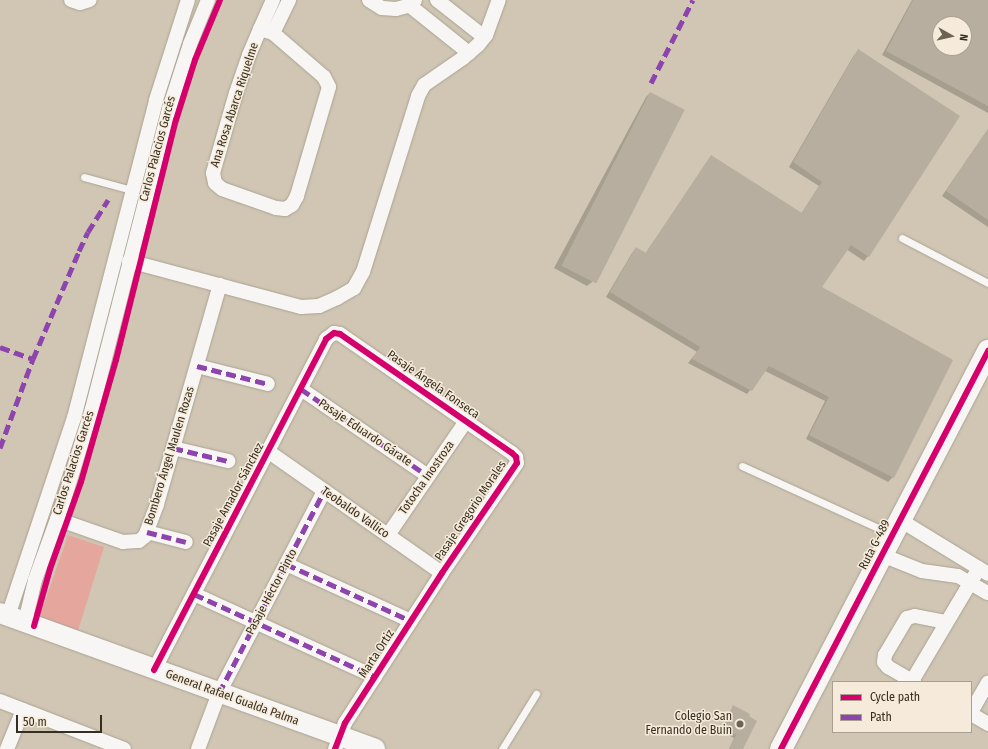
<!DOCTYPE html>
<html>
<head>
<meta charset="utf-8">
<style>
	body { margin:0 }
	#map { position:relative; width:988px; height:749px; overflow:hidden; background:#d0c6b3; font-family:"Fira Sans Condensed",sans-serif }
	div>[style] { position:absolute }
	.green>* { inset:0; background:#e5a79d }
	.shadow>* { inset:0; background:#0003 }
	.building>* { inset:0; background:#b8aea0; transform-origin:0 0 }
	.roads { filter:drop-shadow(0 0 1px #aba394) drop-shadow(0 0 1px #aba394) }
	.service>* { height:7px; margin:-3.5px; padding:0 3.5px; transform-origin:3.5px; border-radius:3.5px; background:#f8f6f4 }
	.minor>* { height:14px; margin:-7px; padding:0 7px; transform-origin:7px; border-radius:7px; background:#f8f6f4 }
	.secondary>* { height:20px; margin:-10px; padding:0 10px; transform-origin:10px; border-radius:10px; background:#f8f6f4 }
	.primary>* { height:22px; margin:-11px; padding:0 11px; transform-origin:11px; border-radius:11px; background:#f8f6f4 }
	.quiet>* { height:5px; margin-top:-2.5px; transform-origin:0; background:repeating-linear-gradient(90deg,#8e44ad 0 10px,transparent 0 15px) }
	.cycleway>* { height:6px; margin:-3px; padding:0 3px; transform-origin:3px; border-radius:3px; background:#d6006c }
	.dots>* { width:11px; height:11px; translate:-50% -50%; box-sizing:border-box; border:2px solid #f6ebda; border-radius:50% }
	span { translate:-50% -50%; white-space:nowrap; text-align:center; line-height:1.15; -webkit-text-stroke:3px #f6ebda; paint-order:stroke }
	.street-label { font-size:12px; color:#362e20 }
	.poi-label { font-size:12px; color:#362e20 }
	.right { translate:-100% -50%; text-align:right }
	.legend { position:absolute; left:832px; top:681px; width:140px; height:52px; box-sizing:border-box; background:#f6ebda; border:1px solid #a99f90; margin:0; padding:5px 7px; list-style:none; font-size:12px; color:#362e20 }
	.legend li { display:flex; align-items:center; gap:8px; height:20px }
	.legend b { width:20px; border:1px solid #a99f90 }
	.north { position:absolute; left:932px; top:16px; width:40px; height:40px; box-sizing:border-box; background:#f6ebda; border:1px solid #a99f90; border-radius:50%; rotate:98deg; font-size:11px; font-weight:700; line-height:16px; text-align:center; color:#362e20 }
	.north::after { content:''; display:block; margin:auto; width:14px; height:18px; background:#6c6353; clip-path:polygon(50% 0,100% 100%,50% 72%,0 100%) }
	.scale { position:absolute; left:16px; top:715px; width:86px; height:18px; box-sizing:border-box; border:2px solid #362e20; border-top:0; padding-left:5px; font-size:12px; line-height:14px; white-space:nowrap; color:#362e20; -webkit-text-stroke:3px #f6ebda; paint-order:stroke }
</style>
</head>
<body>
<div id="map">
	<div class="green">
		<div style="clip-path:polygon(68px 535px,104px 547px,77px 634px,44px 622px,40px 616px)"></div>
	</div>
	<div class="shadow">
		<div style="clip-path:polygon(evenodd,912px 0,988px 0,988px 113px,882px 55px,912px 0,940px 24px,964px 24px,964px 48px,940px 48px,940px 24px)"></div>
		<div style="clip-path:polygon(859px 51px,868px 256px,864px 261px,846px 249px,821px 287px,952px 360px,893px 477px,888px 482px,806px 439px,825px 401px,765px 371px,747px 394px,688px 363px,697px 352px,606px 297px,632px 253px,636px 248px,645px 254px,711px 156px,801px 214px,819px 186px,789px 167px,854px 55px)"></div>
		<div style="clip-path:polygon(650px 93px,592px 282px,587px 286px,554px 268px,646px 97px)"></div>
		<div style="clip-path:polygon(988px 129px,988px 227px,942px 196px)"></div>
		<div style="clip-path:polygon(733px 706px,742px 749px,729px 749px,734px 738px,721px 731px)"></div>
	</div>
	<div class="building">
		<div style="clip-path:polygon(evenodd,913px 0,988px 0,988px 106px,886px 51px,913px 0,940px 24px,964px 24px,964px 48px,940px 48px,940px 24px)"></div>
		<div style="clip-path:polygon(858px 49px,960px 116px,869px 257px,851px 245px,822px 287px,953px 360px,894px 478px,809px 435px,829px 397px,769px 366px,752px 391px,692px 359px,700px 347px,610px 292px,636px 247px,646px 253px,711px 155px,802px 213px,822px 182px,793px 162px)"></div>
		<div style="left:650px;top:92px;width:39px;height:195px;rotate:27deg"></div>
		<div style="clip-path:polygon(988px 129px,988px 220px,946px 191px)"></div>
		<div style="clip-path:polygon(733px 705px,750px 714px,749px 716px,757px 721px,743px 749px,729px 749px,736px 735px,723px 728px)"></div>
	</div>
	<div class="roads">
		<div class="service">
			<div style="left:84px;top:177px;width:50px;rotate:15.2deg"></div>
			<div style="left:902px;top:238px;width:97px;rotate:27.6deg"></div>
			<div style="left:742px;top:466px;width:164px;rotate:24.5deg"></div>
			<div style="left:502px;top:749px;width:65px;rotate:-58.3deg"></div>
		</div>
		<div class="minor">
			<div style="left:71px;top:0;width:9px;rotate:18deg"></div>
			<div style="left:80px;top:3px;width:10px;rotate:-17deg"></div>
			<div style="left:369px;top:0;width:15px;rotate:32deg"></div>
			<div style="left:382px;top:8px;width:14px;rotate:4deg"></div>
			<div style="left:396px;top:9px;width:11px;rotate:-15deg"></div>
			<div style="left:407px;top:6px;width:10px;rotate:-37deg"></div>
			<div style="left:437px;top:0;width:60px;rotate:38.2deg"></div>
			<div style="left:409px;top:5px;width:77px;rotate:38.7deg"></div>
			<div style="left:260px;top:29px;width:14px;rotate:17deg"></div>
			<div style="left:273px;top:33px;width:67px;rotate:40.8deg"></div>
			<div style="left:324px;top:77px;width:11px;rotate:63deg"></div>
			<div style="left:329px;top:87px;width:114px;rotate:106.4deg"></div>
			<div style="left:297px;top:196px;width:10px;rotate:119deg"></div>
			<div style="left:292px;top:205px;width:8px;rotate:150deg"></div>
			<div style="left:285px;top:209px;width:9px;rotate:-174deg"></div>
			<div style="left:276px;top:208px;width:57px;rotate:-160.6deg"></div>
			<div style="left:222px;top:189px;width:9px;rotate:-139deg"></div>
			<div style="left:215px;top:183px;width:10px;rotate:-101deg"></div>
			<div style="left:213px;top:173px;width:83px;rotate:-74deg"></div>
			<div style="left:236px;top:93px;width:40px;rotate:-71.1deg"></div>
			<div style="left:249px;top:55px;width:28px;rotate:-67deg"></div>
			<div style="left:260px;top:29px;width:32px;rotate:-66deg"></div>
			<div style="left:273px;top:33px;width:37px;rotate:-64deg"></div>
			<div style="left:129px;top:261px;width:178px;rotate:15deg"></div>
			<div style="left:301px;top:307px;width:18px;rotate:-3deg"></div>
			<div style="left:319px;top:306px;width:20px;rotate:-24deg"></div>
			<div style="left:337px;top:298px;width:20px;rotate:-30deg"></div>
			<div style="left:354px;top:288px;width:18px;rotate:-61deg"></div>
			<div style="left:363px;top:272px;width:184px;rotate:-72.6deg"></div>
			<div style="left:418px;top:96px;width:13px;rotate:-61deg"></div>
			<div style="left:424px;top:85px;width:47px;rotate:-34.7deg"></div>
			<div style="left:463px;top:58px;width:20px;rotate:-41deg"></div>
			<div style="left:478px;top:45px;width:13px;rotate:-51deg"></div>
			<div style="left:486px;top:35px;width:37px;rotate:-70deg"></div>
			<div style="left:197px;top:366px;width:73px;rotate:14.2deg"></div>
			<div style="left:301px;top:389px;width:154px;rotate:34.4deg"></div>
			<div style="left:173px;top:448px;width:57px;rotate:13.3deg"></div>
			<div style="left:269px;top:452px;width:211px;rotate:35deg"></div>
			<div style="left:57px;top:519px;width:70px;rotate:19.2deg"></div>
			<div style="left:123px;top:542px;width:16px;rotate:-4deg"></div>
			<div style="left:139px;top:541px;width:8px;rotate:-40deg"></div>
			<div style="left:145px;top:536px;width:34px;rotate:-69deg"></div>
			<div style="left:157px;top:504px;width:228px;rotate:-74deg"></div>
			<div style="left:900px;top:520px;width:103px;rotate:31.5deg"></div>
			<div style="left:147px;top:532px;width:40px;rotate:14.4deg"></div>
			<div style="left:388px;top:535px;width:138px;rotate:-55.6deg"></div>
			<div style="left:882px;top:555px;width:43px;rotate:21.8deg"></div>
			<div style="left:922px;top:571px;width:36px;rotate:8deg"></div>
			<div style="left:958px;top:576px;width:34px;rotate:30deg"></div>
			<div style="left:286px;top:564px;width:137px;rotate:24.5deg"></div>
			<div style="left:194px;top:594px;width:199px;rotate:24.6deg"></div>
			<div style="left:8px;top:616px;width:209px;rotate:-71.6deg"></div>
			<div style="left:74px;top:418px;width:328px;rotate:-75.5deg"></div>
			<div style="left:156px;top:100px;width:105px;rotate:-72.3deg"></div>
			<div style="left:25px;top:622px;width:43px;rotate:-76.6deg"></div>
			<div style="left:35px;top:580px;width:85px;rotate:-70.1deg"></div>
			<div style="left:64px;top:500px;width:95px;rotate:-72.9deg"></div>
			<div style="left:92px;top:409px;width:310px;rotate:-75.6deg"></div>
			<div style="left:169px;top:109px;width:68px;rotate:-72.1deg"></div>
			<div style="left:190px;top:44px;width:48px;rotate:-67.8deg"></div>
			<div style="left:154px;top:670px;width:373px;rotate:-62.5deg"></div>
			<div style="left:326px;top:339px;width:10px;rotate:-37deg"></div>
			<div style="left:334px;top:333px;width:6px;rotate:9deg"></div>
			<div style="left:340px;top:334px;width:209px;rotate:34.7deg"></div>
			<div style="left:512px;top:453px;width:6px;rotate:45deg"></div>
			<div style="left:516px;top:457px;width:6px;rotate:81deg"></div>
			<div style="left:517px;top:463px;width:133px;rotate:124.3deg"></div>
			<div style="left:442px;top:573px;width:179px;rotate:122.9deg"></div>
			<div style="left:345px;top:723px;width:28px;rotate:111deg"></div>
			<div style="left:912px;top:681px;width:131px;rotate:-59.3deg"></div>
			<div style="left:914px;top:682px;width:30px;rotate:-150deg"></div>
			<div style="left:888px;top:667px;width:6px;rotate:-129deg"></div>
			<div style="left:884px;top:662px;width:7px;rotate:-82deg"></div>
			<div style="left:885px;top:655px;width:43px;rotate:-59.3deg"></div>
			<div style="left:907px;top:618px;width:8px;rotate:-14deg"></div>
			<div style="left:915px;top:616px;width:32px;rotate:11deg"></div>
			<div style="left:0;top:701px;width:133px;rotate:21.2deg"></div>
			<div style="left:971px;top:712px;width:34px;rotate:-60deg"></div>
			<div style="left:971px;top:714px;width:20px;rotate:30deg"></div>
			<div style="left:7px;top:749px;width:42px;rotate:-67.7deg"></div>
			<div style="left:198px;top:749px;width:60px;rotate:-69.4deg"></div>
			<div style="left:219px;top:693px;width:228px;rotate:-62.5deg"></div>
		</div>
		<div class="secondary">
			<div style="left:0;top:613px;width:399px;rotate:19.9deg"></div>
		</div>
		<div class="primary">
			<div style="left:781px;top:749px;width:449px;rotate:-62.5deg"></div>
		</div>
	</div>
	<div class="quiet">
		<div style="left:651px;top:83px;width:93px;rotate:-63.2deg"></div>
		<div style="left:0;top:347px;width:35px;rotate:20deg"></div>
		<div style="left:197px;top:366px;width:73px;rotate:14.2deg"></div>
		<div style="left:301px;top:389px;width:154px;rotate:34.4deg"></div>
		<div style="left:0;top:448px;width:95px;rotate:-69.7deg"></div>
		<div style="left:33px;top:359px;width:117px;rotate:-66.9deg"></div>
		<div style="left:79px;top:251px;width:21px;rotate:-65deg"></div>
		<div style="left:88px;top:232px;width:38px;rotate:-58deg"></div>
		<div style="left:173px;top:448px;width:57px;rotate:13.3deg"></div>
		<div style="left:147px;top:532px;width:40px;rotate:14.4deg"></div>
		<div style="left:286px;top:564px;width:137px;rotate:24.5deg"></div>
		<div style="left:194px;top:594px;width:199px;rotate:24.6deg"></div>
		<div style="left:219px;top:693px;width:228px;rotate:-62.5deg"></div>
	</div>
	<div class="cycleway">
		<div style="left:34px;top:626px;width:59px;rotate:-74.3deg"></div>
		<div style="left:50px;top:569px;width:92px;rotate:-70.4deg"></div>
		<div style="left:81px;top:482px;width:127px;rotate:-74deg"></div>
		<div style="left:116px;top:360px;width:247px;rotate:-76deg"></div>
		<div style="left:176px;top:120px;width:63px;rotate:-72.4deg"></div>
		<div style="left:195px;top:60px;width:65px;rotate:-67.4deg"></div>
		<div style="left:154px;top:670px;width:373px;rotate:-62.5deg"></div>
		<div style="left:326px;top:339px;width:10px;rotate:-37deg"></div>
		<div style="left:334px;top:333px;width:6px;rotate:9deg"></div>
		<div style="left:340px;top:334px;width:209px;rotate:34.7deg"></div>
		<div style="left:512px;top:453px;width:6px;rotate:45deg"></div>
		<div style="left:516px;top:457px;width:6px;rotate:81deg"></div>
		<div style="left:517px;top:463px;width:133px;rotate:124.3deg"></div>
		<div style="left:442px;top:573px;width:179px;rotate:122.9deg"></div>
		<div style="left:345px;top:723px;width:28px;rotate:111deg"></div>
		<div style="left:781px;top:749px;width:449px;rotate:-62.5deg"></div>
	</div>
	<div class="dots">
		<div style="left:740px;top:724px;background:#6c6353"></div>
	</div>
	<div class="street-label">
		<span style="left:235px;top:105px;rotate:-72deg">Ana Rosa Abarca Riquelme</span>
		<span style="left:158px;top:149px;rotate:-75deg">Carlos Palacios Garcés</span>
		<span style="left:433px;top:385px;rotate:35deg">Pasaje Ángela Fonseca</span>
		<span style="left:365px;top:433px;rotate:34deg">Pasaje Eduardo Gárate</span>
		<span style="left:170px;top:456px;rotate:-73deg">Bombero Ángel Maulen Rozas</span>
		<span style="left:74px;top:463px;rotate:-72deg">Carlos Palacios Garcés</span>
		<span style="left:427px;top:478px;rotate:-55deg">Totocha Inostroza</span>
		<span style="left:234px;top:495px;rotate:-62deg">Pasaje Amador Sánchez</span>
		<span style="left:471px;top:511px;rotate:-56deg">Pasaje Gregorio Morales</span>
		<span style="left:355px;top:513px;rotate:35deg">Teobaldo Vallico</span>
		<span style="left:875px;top:545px;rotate:-63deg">Ruta G-489</span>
		<span style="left:272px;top:592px;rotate:-62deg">Pasaje Héctor Pinto</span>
		<span style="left:377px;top:654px;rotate:-57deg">Marta Ortiz</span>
		<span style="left:232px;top:698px;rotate:20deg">General Rafael Gualda Palma</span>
	</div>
	<div class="poi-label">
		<span class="right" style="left:732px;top:724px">Colegio San<br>Fernando de Buin</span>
	</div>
	<ul class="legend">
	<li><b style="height:5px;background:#d6006c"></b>Cycle path</li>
	<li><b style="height:5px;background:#8e44ad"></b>Path</li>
	</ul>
	<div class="north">N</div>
	<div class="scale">50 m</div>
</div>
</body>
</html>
